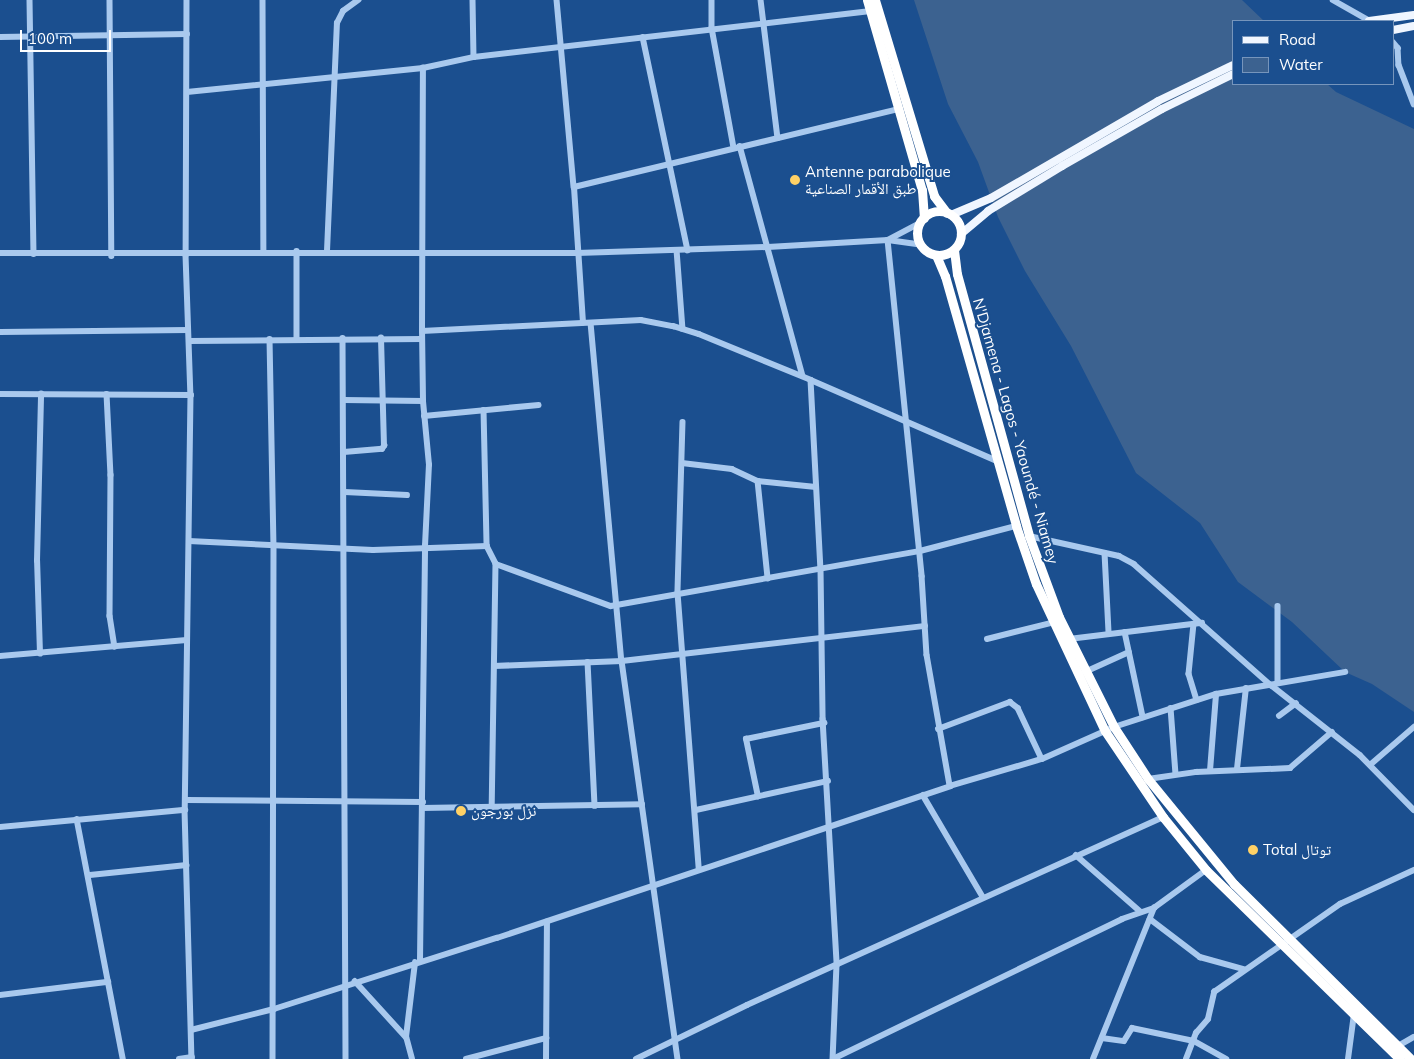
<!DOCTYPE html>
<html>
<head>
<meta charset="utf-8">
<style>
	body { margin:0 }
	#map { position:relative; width:1414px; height:1059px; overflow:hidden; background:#1b4f8f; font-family:Mulish,"Noto Naskh Arabic",sans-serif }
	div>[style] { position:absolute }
	.water>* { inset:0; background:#3c6290 }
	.minor>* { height:5.5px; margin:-2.75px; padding:0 2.75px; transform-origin:2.75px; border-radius:2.75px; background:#a9c9ee }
	.major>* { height:8px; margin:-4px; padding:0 4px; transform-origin:4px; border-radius:4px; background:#f0f6ff }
	.highway>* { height:9px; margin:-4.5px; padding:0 4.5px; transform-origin:4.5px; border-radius:4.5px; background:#fff }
	.highway>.ring { margin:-4.5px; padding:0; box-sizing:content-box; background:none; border:9px solid #fff; border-radius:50% }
	.dots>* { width:14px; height:14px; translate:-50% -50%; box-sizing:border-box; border:2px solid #1b4f8f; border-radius:50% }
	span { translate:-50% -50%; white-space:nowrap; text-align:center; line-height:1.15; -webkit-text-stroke:4px #1b4f8f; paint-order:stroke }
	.poi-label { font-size:15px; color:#fff }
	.left { translate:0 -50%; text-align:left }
	.street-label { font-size:15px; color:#fff }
	.legend { position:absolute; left:1232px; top:20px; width:162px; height:65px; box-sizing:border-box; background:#1b4f8f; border:1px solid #7695bc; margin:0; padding:6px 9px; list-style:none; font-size:15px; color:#fff }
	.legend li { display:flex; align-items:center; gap:10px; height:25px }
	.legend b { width:25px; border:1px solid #7695bc }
	.scale { position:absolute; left:20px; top:30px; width:91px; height:22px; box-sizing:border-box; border:2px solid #fff; border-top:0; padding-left:6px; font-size:15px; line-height:18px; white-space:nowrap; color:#fff; -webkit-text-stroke:4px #1b4f8f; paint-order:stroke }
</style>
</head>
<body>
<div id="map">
	<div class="water">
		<div style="clip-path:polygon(914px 0,1242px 0,1264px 21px,1233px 21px,1233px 84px,1327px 84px,1336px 92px,1414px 129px,1414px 712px,1372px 684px,1345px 672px,1292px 622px,1238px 582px,1200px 523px,1136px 473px,1071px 346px,1025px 271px,998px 217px,978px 162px,948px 104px)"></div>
	</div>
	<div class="minor">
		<div style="left:30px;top:0;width:254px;rotate:89.1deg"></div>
		<div style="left:110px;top:0;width:256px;rotate:89.6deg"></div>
		<div style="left:187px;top:0;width:255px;rotate:90.2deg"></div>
		<div style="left:186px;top:255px;width:140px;rotate:88deg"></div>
		<div style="left:191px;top:395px;width:415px;rotate:90.8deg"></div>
		<div style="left:185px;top:810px;width:249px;rotate:88.4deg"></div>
		<div style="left:263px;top:0;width:252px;rotate:89.8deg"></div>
		<div style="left:473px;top:0;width:57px;rotate:89deg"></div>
		<div style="left:557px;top:0;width:188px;rotate:84.8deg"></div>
		<div style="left:712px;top:0;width:28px;rotate:90deg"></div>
		<div style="left:712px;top:28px;width:122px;rotate:79.6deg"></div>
		<div style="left:761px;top:0;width:139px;rotate:83deg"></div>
		<div style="left:1333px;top:0;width:43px;rotate:29.6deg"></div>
		<div style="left:0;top:37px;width:187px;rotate:-0.9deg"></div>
		<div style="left:643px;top:37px;width:218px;rotate:78.1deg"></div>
		<div style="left:1393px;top:42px;width:8px;rotate:50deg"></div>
		<div style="left:1398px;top:48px;width:17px;rotate:87deg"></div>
		<div style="left:1399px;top:65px;width:42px;rotate:69deg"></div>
		<div style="left:187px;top:92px;width:237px;rotate:-5.8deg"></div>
		<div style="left:423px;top:68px;width:52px;rotate:-12.2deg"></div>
		<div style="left:474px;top:57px;width:399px;rotate:-6.6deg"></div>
		<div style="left:740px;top:146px;width:238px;rotate:74.7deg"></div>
		<div style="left:888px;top:240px;width:338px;rotate:84.2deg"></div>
		<div style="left:922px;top:576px;width:79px;rotate:86.4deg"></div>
		<div style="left:927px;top:655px;width:133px;rotate:80deg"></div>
		<div style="left:888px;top:240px;width:34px;rotate:8deg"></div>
		<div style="left:677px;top:250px;width:79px;rotate:85.7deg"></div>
		<div style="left:297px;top:251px;width:88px;rotate:90deg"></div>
		<div style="left:327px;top:251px;width:228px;rotate:-87.5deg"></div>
		<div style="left:337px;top:23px;width:13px;rotate:-63deg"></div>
		<div style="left:343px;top:11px;width:19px;rotate:-36deg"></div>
		<div style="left:0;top:253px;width:577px"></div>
		<div style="left:577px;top:253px;width:191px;rotate:-1.8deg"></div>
		<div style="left:768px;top:247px;width:120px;rotate:-3.3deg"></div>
		<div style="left:888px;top:240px;width:36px;rotate:-28deg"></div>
		<div style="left:583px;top:323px;width:136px;rotate:-93.8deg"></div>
		<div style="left:574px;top:187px;width:333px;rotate:-13.5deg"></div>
		<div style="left:591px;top:323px;width:339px;rotate:84.8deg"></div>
		<div style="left:622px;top:661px;width:402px;rotate:82deg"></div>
		<div style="left:422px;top:331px;width:219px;rotate:-2.9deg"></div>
		<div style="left:641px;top:320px;width:33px;rotate:11deg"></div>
		<div style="left:673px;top:326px;width:27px;rotate:17deg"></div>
		<div style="left:699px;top:334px;width:121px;rotate:22.3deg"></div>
		<div style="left:811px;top:380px;width:203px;rotate:23.5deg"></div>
		<div style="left:0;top:332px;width:188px;rotate:-0.6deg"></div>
		<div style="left:343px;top:338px;width:721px;rotate:89.76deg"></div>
		<div style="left:270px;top:339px;width:206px;rotate:88.9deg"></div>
		<div style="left:274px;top:545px;width:514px;rotate:90.11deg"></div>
		<div style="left:189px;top:341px;width:233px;rotate:-0.5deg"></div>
		<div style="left:811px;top:380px;width:189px;rotate:87deg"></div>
		<div style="left:821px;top:569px;width:150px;rotate:89.2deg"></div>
		<div style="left:823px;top:719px;width:246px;rotate:86.7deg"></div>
		<div style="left:837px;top:965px;width:94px;rotate:92.4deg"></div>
		<div style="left:0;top:394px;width:191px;rotate:0.3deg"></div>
		<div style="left:107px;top:394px;width:81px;rotate:87.2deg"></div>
		<div style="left:111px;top:475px;width:141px;rotate:90.4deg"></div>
		<div style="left:110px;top:616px;width:31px;rotate:81deg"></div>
		<div style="left:344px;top:400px;width:79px;rotate:0.7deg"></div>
		<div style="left:484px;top:410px;width:136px;rotate:88.7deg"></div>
		<div style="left:487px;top:546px;width:20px;rotate:63deg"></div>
		<div style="left:496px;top:564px;width:243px;rotate:90.9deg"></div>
		<div style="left:424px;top:416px;width:115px;rotate:-5.5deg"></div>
		<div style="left:683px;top:422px;width:171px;rotate:91.7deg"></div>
		<div style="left:678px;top:593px;width:277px;rotate:85.6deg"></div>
		<div style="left:344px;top:452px;width:38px;rotate:-5deg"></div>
		<div style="left:382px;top:449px;width:4px;rotate:-56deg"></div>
		<div style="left:384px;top:446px;width:108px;rotate:-91.6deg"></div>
		<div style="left:682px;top:463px;width:50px;rotate:6.8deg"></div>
		<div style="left:732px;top:469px;width:29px;rotate:25deg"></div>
		<div style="left:758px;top:481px;width:58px;rotate:5.9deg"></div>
		<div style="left:758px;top:481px;width:98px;rotate:84.1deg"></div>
		<div style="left:345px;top:492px;width:62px;rotate:2.8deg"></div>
		<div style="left:1029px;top:536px;width:92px;rotate:12.5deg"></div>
		<div style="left:1119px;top:556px;width:17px;rotate:28deg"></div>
		<div style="left:1134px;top:564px;width:183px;rotate:41.5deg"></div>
		<div style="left:1271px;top:685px;width:113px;rotate:38.2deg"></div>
		<div style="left:1360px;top:755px;width:77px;rotate:45.5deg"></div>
		<div style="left:189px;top:541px;width:184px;rotate:2.8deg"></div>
		<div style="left:373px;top:550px;width:114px;rotate:-2deg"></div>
		<div style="left:1105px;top:553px;width:80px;rotate:87.1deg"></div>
		<div style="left:496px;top:564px;width:122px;rotate:20.1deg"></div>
		<div style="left:611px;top:606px;width:314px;rotate:-10.1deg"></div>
		<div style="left:920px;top:551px;width:99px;rotate:-14.6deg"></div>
		<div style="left:1278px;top:606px;width:77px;rotate:90deg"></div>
		<div style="left:1194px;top:624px;width:50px;rotate:95.7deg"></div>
		<div style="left:1189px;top:674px;width:27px;rotate:73deg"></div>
		<div style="left:1125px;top:632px;width:87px;rotate:78deg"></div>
		<div style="left:987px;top:639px;width:66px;rotate:-14deg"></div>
		<div style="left:1069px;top:639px;width:134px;rotate:-6.9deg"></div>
		<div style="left:40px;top:654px;width:93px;rotate:-91.8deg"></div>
		<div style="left:37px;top:561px;width:167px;rotate:-88.6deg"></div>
		<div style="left:0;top:656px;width:187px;rotate:-4.9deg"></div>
		<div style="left:588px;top:662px;width:144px;rotate:87.2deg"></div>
		<div style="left:494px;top:666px;width:128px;rotate:-2.2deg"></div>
		<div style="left:622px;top:661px;width:305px;rotate:-6.6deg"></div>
		<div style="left:1085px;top:672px;width:48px;rotate:-24.4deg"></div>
		<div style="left:1171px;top:708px;width:66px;rotate:85.7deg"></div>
		<div style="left:1279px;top:716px;width:21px;rotate:-37deg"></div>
		<div style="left:938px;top:729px;width:77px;rotate:-20.6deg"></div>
		<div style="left:1010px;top:702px;width:10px;rotate:37deg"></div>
		<div style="left:1018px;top:708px;width:56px;rotate:64.8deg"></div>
		<div style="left:1370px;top:765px;width:58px;rotate:-40.8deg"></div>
		<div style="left:1237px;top:769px;width:81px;rotate:-83.7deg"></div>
		<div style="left:1210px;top:771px;width:77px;rotate:-85.5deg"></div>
		<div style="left:1148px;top:779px;width:49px;rotate:-8.3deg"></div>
		<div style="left:1196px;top:772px;width:94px;rotate:-2.4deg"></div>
		<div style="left:1290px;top:768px;width:55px;rotate:-40.6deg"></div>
		<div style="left:923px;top:795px;width:118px;rotate:59.5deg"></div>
		<div style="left:758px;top:797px;width:59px;rotate:-101.7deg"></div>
		<div style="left:746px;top:739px;width:80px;rotate:-11.6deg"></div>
		<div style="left:186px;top:800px;width:237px;rotate:0.5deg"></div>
		<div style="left:422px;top:808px;width:220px;rotate:-1deg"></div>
		<div style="left:696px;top:810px;width:135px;rotate:-12.4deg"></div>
		<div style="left:77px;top:819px;width:244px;rotate:79.1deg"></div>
		<div style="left:0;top:827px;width:186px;rotate:-5.3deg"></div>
		<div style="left:1076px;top:855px;width:86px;rotate:41.2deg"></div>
		<div style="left:90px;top:875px;width:97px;rotate:-5.9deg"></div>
		<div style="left:1150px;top:919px;width:63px;rotate:37.2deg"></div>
		<div style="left:1200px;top:957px;width:45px;rotate:15.6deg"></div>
		<div style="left:420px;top:961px;width:415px;rotate:-89.3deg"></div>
		<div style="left:425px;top:546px;width:81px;rotate:-87.2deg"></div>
		<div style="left:429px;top:465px;width:64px;rotate:-95.4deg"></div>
		<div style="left:423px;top:401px;width:70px;rotate:-90.8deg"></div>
		<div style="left:422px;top:331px;width:263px;rotate:-89.8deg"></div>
		<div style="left:355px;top:981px;width:76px;rotate:47.7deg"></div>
		<div style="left:0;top:995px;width:109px;rotate:-6.9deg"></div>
		<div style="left:191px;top:1030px;width:86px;rotate:-14.2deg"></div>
		<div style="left:274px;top:1009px;width:234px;rotate:-17.7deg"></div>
		<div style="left:497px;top:938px;width:478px;rotate:-18.5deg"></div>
		<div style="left:950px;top:786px;width:96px;rotate:-16.4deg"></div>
		<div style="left:1042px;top:759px;width:79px;rotate:-24deg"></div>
		<div style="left:1114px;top:727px;width:107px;rotate:-17.9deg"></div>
		<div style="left:1216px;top:694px;width:131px;rotate:-9.7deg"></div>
		<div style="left:1102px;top:1038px;width:22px;rotate:8deg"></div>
		<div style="left:1124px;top:1041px;width:15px;rotate:-58deg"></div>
		<div style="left:1132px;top:1028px;width:63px;rotate:11.8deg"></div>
		<div style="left:1194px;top:1041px;width:37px;rotate:29deg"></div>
		<div style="left:1400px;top:1045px;width:16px;rotate:-30deg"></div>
		<div style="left:179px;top:1059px;width:13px;rotate:-9deg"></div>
		<div style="left:412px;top:1059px;width:23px;rotate:-105deg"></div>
		<div style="left:406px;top:1037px;width:75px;rotate:-83.1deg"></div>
		<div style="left:466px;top:1059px;width:83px;rotate:-14.7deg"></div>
		<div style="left:546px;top:1059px;width:137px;rotate:-89.6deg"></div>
		<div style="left:636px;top:1059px;width:123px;rotate:-25.9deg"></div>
		<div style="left:747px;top:1005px;width:457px;rotate:-24.3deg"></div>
		<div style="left:833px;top:1059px;width:321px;rotate:-25.8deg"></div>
		<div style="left:1122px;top:919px;width:34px;rotate:-19deg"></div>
		<div style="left:1154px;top:908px;width:64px;rotate:-36.2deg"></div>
		<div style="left:1093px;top:1059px;width:163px;rotate:-68deg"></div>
		<div style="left:1186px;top:1059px;width:28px;rotate:-69deg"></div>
		<div style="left:1196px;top:1033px;width:18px;rotate:-49deg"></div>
		<div style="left:1208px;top:1019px;width:28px;rotate:-77deg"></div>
		<div style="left:1214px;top:992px;width:154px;rotate:-34.9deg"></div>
		<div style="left:1340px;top:904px;width:81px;rotate:-24.7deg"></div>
		<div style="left:1348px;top:1059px;width:45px;rotate:-82.4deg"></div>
	</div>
	<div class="major">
		<div style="left:1369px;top:21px;width:45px;rotate:-7.6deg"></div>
		<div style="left:1393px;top:30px;width:21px;rotate:-11deg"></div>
		<div style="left:951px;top:215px;width:43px;rotate:-23deg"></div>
		<div style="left:991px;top:198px;width:193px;rotate:-30.1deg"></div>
		<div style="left:1158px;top:101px;width:83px;rotate:-25.6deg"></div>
		<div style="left:961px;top:234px;width:35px;rotate:-40deg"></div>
		<div style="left:988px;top:211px;width:87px;rotate:-31.3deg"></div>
		<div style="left:1062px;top:166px;width:115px;rotate:-29.7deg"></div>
		<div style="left:1162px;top:109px;width:79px;rotate:-26.2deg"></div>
	</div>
	<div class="highway">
		<div style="left:867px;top:0;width:198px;rotate:73.9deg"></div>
		<div style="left:922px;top:190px;width:28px;rotate:86deg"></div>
		<div style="left:875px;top:0;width:205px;rotate:73.2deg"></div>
		<div style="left:934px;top:196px;width:21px;rotate:53deg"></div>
		<div class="ring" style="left:917px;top:211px;width:35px;height:35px"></div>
		<div style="left:954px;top:250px;width:24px;rotate:83deg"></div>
		<div style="left:957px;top:274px;width:272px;rotate:74.6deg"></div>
		<div style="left:1029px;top:536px;width:86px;rotate:69.7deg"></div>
		<div style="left:1059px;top:617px;width:123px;rotate:63.4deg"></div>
		<div style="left:1114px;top:727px;width:62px;rotate:56.8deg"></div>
		<div style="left:1148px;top:779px;width:136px;rotate:50.7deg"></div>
		<div style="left:1234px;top:884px;width:249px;rotate:44.7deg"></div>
		<div style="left:936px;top:255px;width:23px;rotate:67deg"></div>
		<div style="left:945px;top:276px;width:260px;rotate:74.1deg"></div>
		<div style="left:1016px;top:526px;width:61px;rotate:71deg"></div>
		<div style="left:1036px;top:584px;width:162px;rotate:64.9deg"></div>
		<div style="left:1105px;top:731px;width:104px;rotate:56deg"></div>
		<div style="left:1163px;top:817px;width:68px;rotate:50.9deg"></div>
		<div style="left:1206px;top:870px;width:271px;rotate:44.3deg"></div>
	</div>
	<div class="dots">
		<div style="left:795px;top:180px;background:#ffd166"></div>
		<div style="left:461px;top:811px;background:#ffd166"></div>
		<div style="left:1253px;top:850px;background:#ffd166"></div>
	</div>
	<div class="poi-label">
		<span class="left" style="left:805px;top:180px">Antenne parabolique<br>طبق الأقمار الصناعية</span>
		<span class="left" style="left:471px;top:811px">نزل بورجون</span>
		<span class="left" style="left:1263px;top:850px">Total توتال</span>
	</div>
	<div class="street-label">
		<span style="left:1016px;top:431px;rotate:74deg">N'Djamena - Lagos - Yaoundé - Niamey</span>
	</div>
	<ul class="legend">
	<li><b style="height:6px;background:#f0f6ff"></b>Road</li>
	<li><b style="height:14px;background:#3c6290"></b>Water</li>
	</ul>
	<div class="scale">100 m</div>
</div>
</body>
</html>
